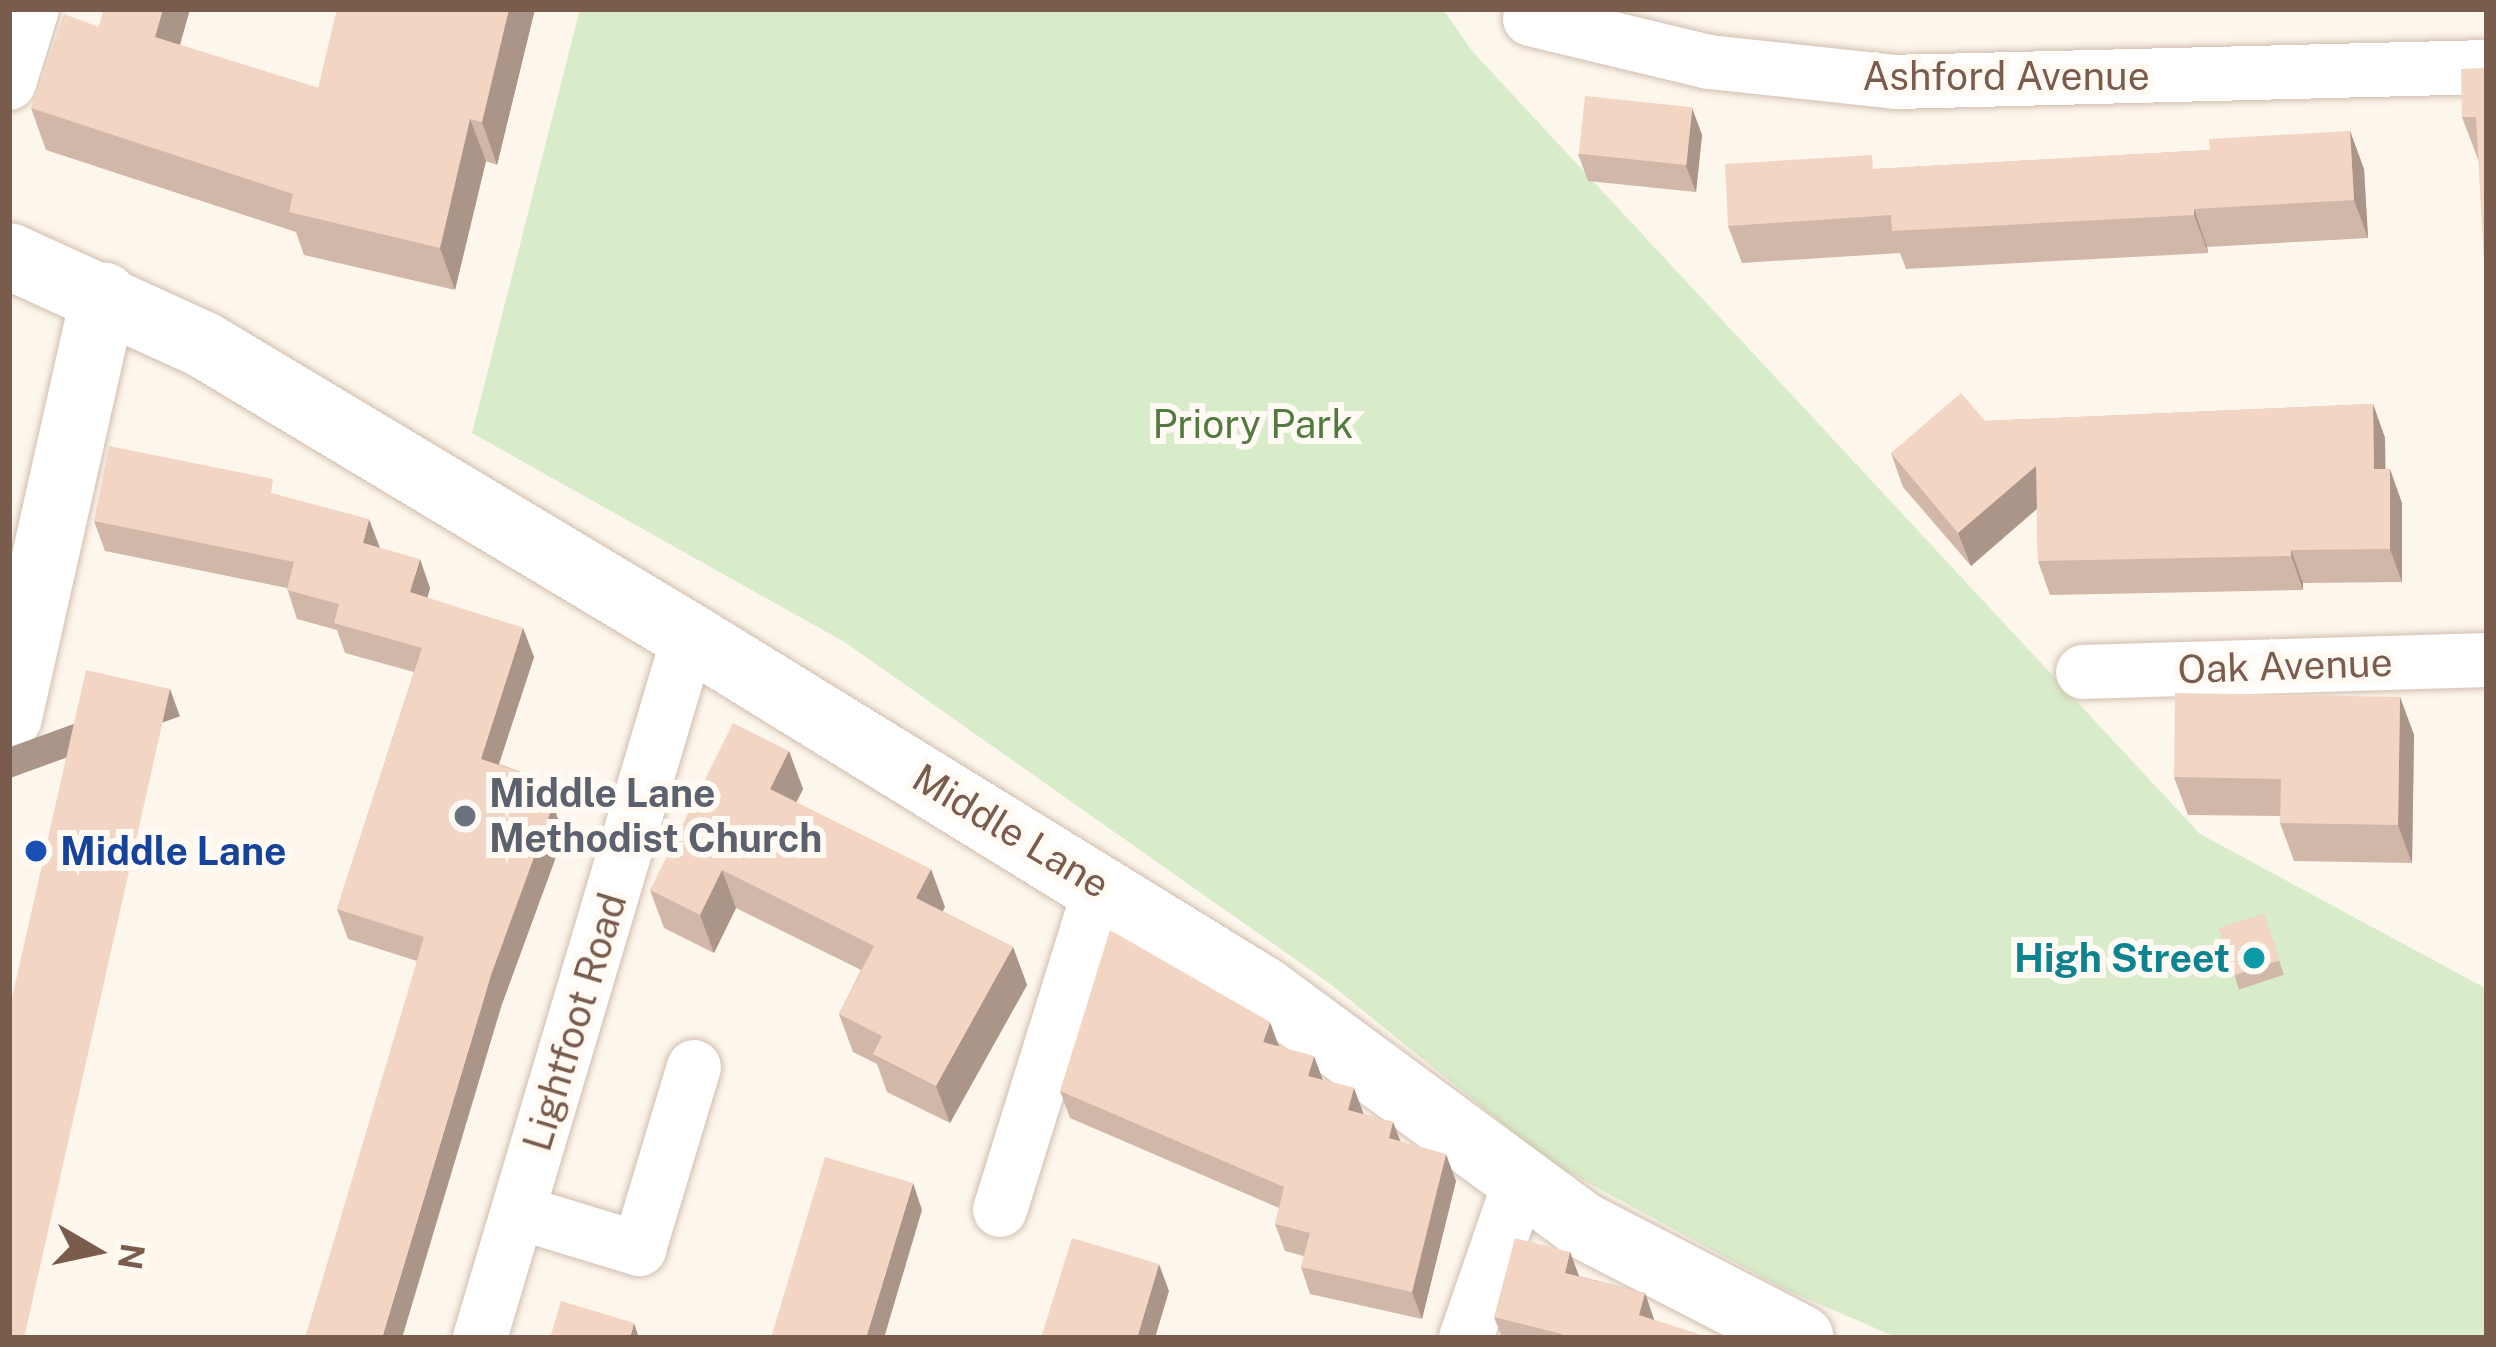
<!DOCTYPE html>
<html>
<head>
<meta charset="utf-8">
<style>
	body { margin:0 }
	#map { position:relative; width:2496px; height:1347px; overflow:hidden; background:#fdf6ec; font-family:"Public Sans",sans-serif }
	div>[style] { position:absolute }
	.green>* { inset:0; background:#d8ecc9 }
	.roads { filter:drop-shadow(0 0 3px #d1beb0) drop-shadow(0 0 3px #d1beb0) }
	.street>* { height:54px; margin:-27px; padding:0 27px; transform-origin:27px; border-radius:27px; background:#fff }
	.secondary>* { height:66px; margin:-33px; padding:0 33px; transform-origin:33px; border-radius:33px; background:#fff }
	.wall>* { inset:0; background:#d1b7a8; transform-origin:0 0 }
	.shaded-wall>* { inset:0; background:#aa9588; transform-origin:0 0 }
	.building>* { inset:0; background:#f3d5c3; transform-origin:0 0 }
	.dots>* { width:33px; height:33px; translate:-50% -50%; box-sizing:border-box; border:6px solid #fffaf3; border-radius:50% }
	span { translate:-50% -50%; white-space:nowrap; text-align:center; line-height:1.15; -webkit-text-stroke:12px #fffaf3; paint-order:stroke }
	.street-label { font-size:39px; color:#7a5c4d }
	.park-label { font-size:39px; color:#537a41 }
	.worship-label { font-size:39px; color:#5b616d; font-weight:700 }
	.left { translate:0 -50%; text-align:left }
	.transit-label { font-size:39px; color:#164399; font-weight:700 }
	.culture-label { font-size:39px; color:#0d838f; font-weight:700 }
	.right { translate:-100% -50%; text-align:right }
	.frame { position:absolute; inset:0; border:12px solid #7a5c4d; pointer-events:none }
	.north { position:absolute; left:36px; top:1191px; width:120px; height:120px; -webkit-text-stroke:9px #fffaf3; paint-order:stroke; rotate:99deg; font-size:33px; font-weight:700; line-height:48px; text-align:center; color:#7a5c4d }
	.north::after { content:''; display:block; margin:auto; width:42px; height:54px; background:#7a5c4d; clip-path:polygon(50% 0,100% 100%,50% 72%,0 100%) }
</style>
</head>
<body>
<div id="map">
	<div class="green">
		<div style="clip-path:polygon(580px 9px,1443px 9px,1472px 51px,2200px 834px,2487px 989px,2487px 1338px,1898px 1338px,1782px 1288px,1550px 1162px,1329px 983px,846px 643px,472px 433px)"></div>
	</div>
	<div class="roads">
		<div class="street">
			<div style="left:1530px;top:19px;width:184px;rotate:13.5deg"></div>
			<div style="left:1709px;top:62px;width:188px;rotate:6.1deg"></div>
			<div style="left:1896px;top:82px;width:591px;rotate:-1.45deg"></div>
			<div style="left:9px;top:83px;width:77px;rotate:-72.7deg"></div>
			<div style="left:2083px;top:672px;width:404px;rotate:-1.7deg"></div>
			<div style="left:1000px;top:1210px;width:340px;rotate:-72.7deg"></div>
			<div style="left:518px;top:1212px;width:127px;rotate:17deg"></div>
			<div style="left:639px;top:1249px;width:190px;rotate:-73.2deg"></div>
			<div style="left:480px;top:1338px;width:732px;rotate:-73.42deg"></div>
			<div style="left:1466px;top:1338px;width:162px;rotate:-70.9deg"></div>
		</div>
		<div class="secondary">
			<div style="left:9px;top:256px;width:214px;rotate:24.5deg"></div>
			<div style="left:204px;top:345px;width:566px;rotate:30.96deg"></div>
			<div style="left:689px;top:636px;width:673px;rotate:31.64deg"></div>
			<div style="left:1262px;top:989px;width:398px;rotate:36.4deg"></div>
			<div style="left:1582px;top:1225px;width:246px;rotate:27.3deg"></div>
			<div style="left:9px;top:717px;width:432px;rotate:-77.3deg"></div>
		</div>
	</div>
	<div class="wall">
		<div style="clip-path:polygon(104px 9px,190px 9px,180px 45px,318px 88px,535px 9px,497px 165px,486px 161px,455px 290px,304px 255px,296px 232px,46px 150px,31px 108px,99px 27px)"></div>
		<div style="clip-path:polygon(2487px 68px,2479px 162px,2462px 117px)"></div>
		<div style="clip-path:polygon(1692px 108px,1702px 135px,1696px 192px,1588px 181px,1578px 154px)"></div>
		<div style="clip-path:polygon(2350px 131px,2364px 169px,2368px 238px,2207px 247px,2208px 253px,1906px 269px,1900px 253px,1742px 263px,1728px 226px,1877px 169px,2210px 150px)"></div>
		<div style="clip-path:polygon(2373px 404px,2385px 438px,2385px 469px,2402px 503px,2402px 582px,2303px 583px,2303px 590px,2050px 595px,2038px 561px,2037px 509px,1971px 566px,1903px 487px,1891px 453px,1985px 421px)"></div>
		<div style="clip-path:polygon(279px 495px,379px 547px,430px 588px,427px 598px,523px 628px,534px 657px,499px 764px,536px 777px,545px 803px,564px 835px,502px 1004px,417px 961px,348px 939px,337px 909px,414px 672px,345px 653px,337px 630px,297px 619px,287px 588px,105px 551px,94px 521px)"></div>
		<div style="clip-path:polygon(2400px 697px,2414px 735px,2412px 863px,2294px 861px,2280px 823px,2281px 816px,2188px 815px,2174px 777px)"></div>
		<div style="clip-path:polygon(789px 751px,803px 789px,796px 802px,945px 907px,942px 911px,1013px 947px,1027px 985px,950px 1123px,887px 1092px,877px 1064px,853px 1052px,839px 1014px,861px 970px,736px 908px,714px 953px,664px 928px,650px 890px)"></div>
		<div style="left:2264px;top:914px;width:64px;height:47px;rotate:72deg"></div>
		<div style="clip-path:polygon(1279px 1046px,1323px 1080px,1354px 1088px,1363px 1114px,1393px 1122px,1401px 1142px,1456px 1181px,1422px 1319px,1310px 1294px,1301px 1267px,1304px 1256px,1285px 1251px,1275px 1224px,1279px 1208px,1070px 1118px,1060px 1091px)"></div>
		<div style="clip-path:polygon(1570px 1252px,1579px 1276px,1645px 1293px,1654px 1320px,1710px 1338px,1502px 1338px,1494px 1317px)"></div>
	</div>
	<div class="shaded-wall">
		<div style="clip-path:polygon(163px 9px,190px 9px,170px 79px,155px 37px)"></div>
		<div style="clip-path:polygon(509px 9px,535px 9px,497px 165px,482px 122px)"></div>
		<div style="clip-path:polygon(1692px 108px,1702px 135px,1696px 192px,1686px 166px)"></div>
		<div style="clip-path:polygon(470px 119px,486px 161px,455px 290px,440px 248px)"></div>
		<div style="clip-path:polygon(2350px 131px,2364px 169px,2368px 238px,2354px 200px)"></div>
		<div style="clip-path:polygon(2194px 209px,2207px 247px,2208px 253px,2194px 215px)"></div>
		<div style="clip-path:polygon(2373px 404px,2385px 438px,2386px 503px,2374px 469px)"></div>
		<div style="clip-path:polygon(2036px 466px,2048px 499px,1971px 566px,1958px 533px)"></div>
		<div style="clip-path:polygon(2390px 469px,2402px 503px,2402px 582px,2390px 549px)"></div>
		<div style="clip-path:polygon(369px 519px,380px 548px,363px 543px)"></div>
		<div style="clip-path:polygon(2291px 550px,2303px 583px,2303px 590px,2291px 556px)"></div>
		<div style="clip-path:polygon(420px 559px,430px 588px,421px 621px,410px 592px)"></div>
		<div style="clip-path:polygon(523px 628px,534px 657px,491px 788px,481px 759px)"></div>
		<div style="left:170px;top:689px;width:29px;height:665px;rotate:70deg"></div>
		<div style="clip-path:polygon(2400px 697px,2414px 735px,2412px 863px,2398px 825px)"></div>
		<div style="clip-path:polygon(789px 751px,803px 789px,784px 827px,770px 789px)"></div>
		<div style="clip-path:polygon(536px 777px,546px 806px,529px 797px)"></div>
		<div style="clip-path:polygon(553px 805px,564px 835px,502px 1004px,402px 1338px,382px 1338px,491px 975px)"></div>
		<div style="clip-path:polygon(931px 869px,945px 907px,930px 936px,916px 898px)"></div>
		<div style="clip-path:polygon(722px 870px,736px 908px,714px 953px,700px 915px)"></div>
		<div style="clip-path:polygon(1013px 947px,1027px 985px,950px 1123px,936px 1086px)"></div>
		<div style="clip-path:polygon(1270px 1022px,1280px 1049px,1263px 1042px)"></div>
		<div style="clip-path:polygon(1314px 1056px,1324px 1083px,1308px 1076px)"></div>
		<div style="clip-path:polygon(1354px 1088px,1364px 1115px,1348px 1110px)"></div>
		<div style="clip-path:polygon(1393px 1122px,1403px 1149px,1389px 1138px)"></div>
		<div style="clip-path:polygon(1446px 1154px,1456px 1181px,1422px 1319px,1412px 1292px)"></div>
		<div style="clip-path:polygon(913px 1183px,922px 1210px,884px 1338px,866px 1338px)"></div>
		<div style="clip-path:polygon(1570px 1252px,1583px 1287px,1565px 1273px)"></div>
		<div style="clip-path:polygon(1159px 1264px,1169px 1291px,1155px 1338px,1137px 1338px)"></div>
		<div style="clip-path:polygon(1645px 1293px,1657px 1328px,1639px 1315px)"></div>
		<div style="clip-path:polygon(634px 1323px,639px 1338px,630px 1338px)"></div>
	</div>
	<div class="building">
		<div style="clip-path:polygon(104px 9px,163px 9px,155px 37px,318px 88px,337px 9px,509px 9px,482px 122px,470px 119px,440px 248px,289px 212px,293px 194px,31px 108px,64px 14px,99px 27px)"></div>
		<div style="clip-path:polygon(2487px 68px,2487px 319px,2476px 117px,2462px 117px,2461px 69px)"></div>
		<div style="left:1585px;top:96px;width:108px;height:58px;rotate:6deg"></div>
		<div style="clip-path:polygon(2350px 131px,2354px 200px,2194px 209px,2194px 215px,1892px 231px,1891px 215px,1728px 226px,1725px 164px,1872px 155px,1873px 169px,2210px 150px,2209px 139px)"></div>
		<div style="clip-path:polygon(1961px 393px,1985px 421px,2373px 404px,2374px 469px,2390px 469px,2390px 549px,2291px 550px,2291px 556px,2038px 561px,2036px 466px,1958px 533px,1891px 453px)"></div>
		<div style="clip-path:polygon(109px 446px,273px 479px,271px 493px,369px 519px,363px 543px,420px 559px,410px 592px,523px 628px,481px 759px,536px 777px,529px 797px,553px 805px,491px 975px,382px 1338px,305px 1338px,424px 937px,337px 909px,422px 648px,334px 623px,339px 604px,287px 590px,294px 562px,94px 521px)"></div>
		<div style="clip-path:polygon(86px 670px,170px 689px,24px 1338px,9px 1338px,9px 1011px)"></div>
		<div style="clip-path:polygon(2175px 693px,2400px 697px,2398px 825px,2280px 823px,2281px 779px,2174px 777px)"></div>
		<div style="clip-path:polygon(733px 723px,789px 751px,770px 789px,931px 869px,916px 898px,1013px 947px,936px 1086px,873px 1054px,882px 1036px,839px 1014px,874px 946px,722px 870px,700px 915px,650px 890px)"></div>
		<div style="left:2264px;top:914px;width:49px;height:47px;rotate:72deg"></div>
		<div style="clip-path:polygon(1110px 930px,1270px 1022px,1263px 1042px,1314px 1056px,1308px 1076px,1354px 1088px,1348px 1110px,1393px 1122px,1389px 1138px,1446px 1154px,1412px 1292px,1301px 1267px,1310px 1233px,1275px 1224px,1284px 1187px,1060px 1091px)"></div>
		<div style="clip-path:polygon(825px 1157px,913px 1183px,866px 1338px,771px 1338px)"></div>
		<div style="clip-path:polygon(1072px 1238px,1159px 1264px,1137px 1338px,1041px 1338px)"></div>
		<div style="clip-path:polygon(1515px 1238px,1570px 1252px,1565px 1273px,1645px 1293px,1639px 1315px,1710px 1338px,1561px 1338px,1562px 1334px,1494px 1317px)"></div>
		<div style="clip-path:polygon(561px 1301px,634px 1323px,630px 1338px,550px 1338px)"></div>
	</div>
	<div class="dots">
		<div style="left:465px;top:816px;background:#6b7280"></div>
		<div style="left:36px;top:851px;background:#1a4fb4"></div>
		<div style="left:2254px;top:958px;background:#0f9aa8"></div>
	</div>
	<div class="street-label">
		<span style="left:2006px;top:76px">Ashford Avenue</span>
		<span style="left:2285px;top:666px;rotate:-2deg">Oak Avenue</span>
		<span style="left:1011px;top:831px;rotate:31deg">Middle Lane</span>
		<span style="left:575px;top:1022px;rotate:-73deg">Lightfoot Road</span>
	</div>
	<div class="park-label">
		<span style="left:1253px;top:424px">Priory Park</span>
	</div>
	<div class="worship-label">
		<span class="left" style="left:489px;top:816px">Middle Lane<br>Methodist Church</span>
	</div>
	<div class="transit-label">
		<span class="left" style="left:60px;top:851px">Middle Lane</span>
	</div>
	<div class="culture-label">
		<span class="right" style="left:2230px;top:958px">High Street</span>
	</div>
	<div class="frame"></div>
	<div class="north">N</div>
</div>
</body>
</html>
